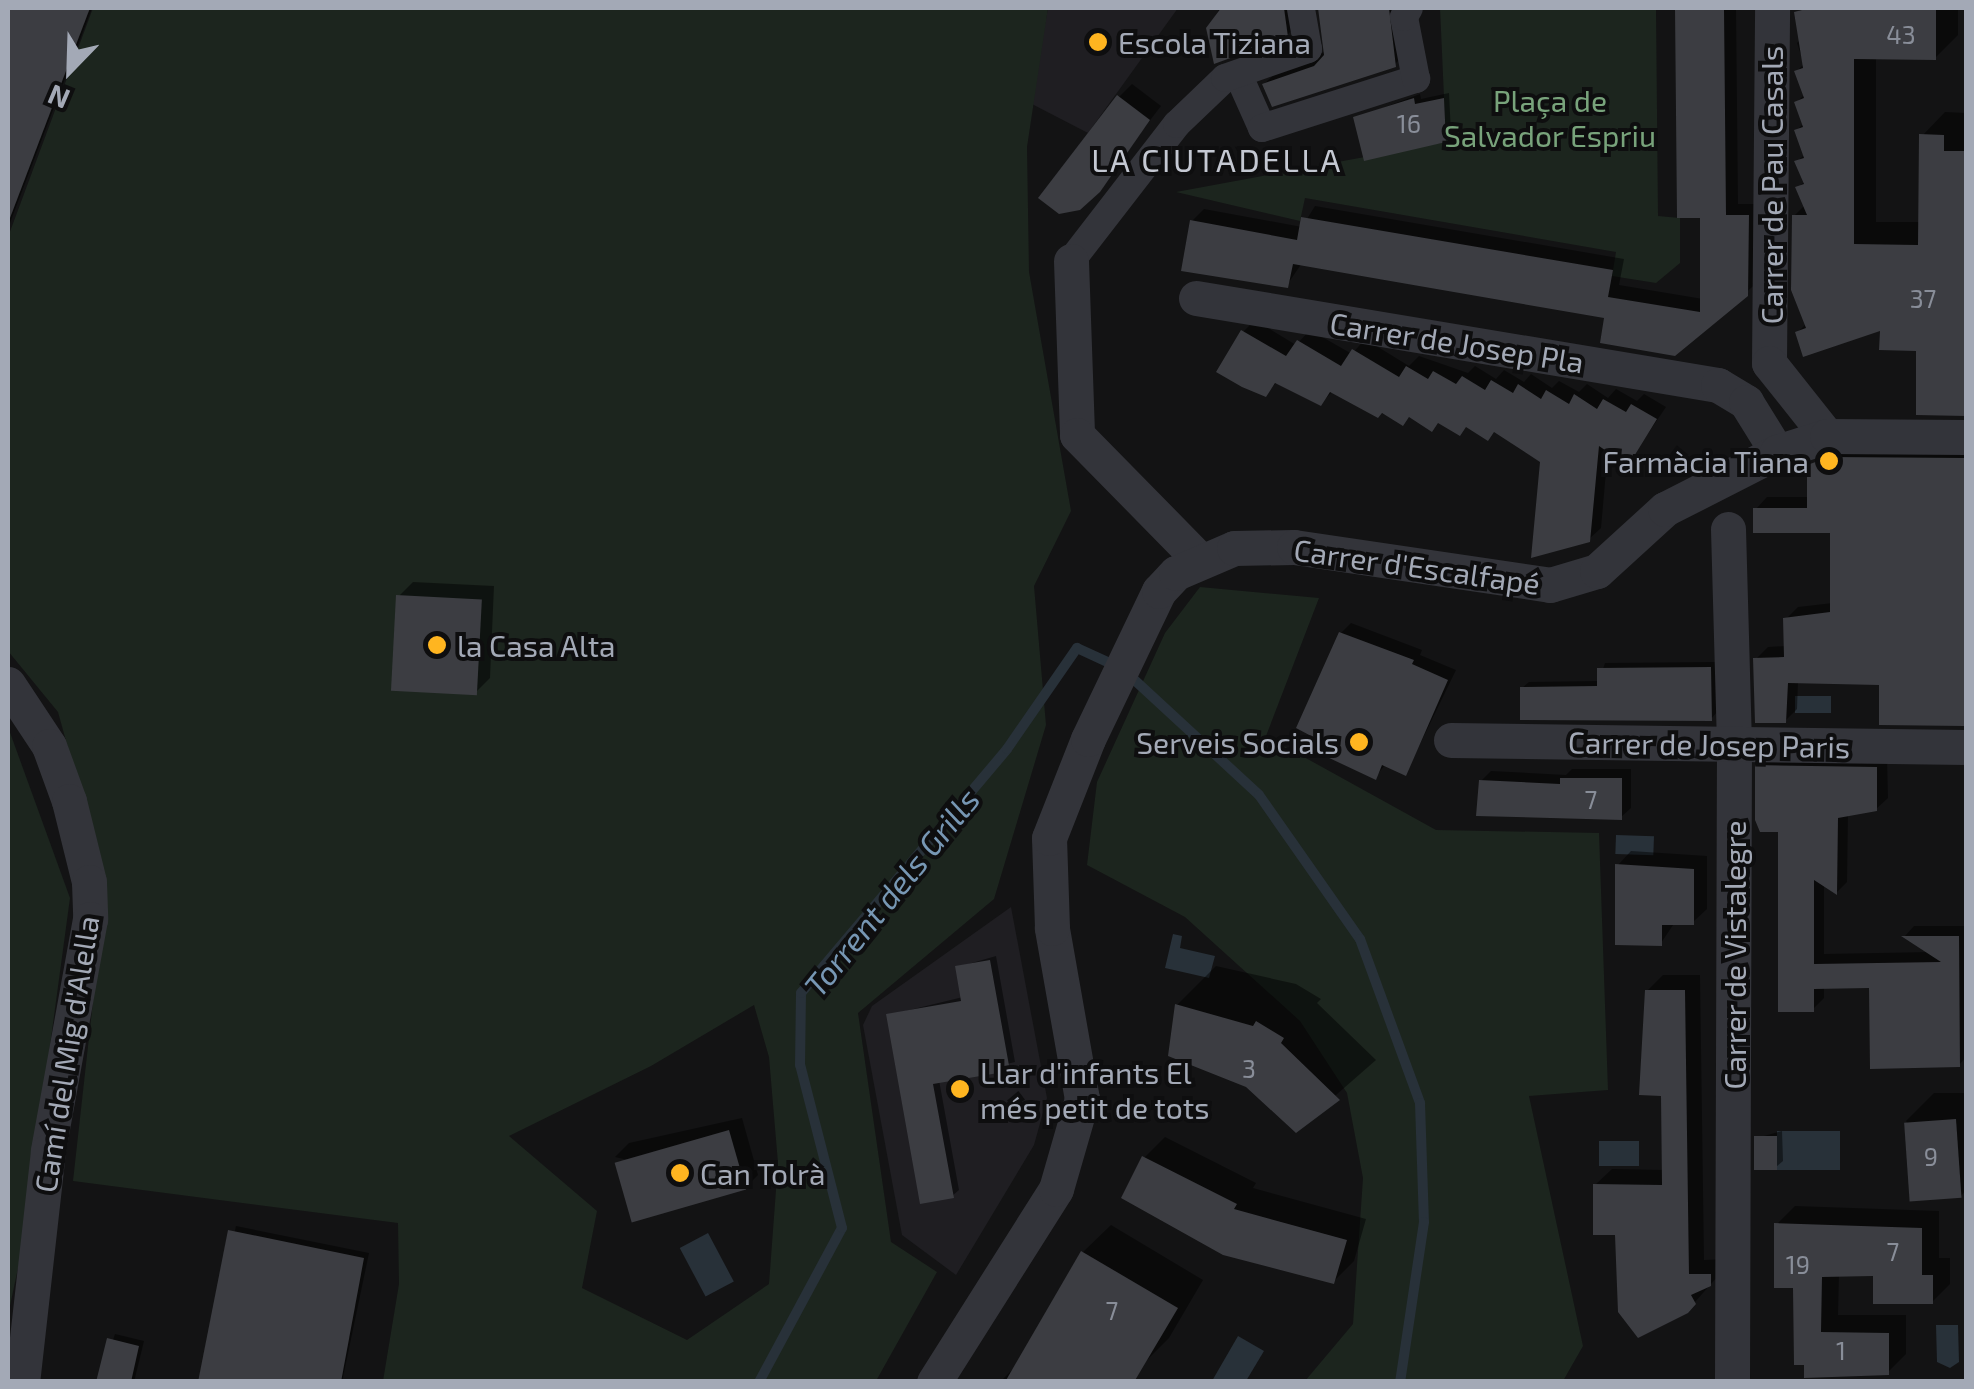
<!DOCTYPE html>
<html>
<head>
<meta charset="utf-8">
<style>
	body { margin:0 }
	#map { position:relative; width:1974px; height:1389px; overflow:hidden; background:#131314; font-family:"Exo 2",sans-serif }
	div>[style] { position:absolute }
	.built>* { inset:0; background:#1f1e22 }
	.green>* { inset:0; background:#1c251e }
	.water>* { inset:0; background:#283139; transform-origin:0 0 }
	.shadow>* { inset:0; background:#0007 }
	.stream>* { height:10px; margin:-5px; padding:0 5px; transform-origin:5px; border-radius:5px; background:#283139 }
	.building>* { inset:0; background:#3c3d42; transform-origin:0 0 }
	.pedestrian>* { height:28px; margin:-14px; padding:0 14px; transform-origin:14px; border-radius:14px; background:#33343a }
	.minor>* { height:35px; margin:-17.5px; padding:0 17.5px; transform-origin:17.5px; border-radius:17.5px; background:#33343a }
	.dots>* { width:28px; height:28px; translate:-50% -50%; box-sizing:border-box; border:5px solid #0e0e0f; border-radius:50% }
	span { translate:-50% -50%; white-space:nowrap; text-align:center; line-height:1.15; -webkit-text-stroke:8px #0e0e0f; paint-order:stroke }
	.number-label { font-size:25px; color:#898e99 }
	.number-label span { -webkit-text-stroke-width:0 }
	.poi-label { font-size:30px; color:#a3a9b6 }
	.left { translate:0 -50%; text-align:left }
	.right { translate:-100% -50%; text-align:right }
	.park-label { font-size:30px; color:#78a37b }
	.street-label { font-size:30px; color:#a3a9b6 }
	.neighbourhood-label { font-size:32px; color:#c4c8d2; letter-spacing:2.5px }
	.water-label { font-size:32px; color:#7797b4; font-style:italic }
	.frame { position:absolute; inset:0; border:10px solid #a3a9b6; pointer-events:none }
	.north { position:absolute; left:20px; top:20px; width:100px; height:100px; -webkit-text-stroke:8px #0e0e0f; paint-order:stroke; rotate:203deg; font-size:28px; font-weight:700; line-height:40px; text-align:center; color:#a3a9b6 }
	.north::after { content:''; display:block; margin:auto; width:35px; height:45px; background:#a3a9b6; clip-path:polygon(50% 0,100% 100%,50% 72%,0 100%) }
</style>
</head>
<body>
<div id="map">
	<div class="built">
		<div style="clip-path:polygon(1048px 8px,1178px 8px,1088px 133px,1030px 103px)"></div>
		<div style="clip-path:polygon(1011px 907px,1047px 1098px,1034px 1145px,956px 1275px,902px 1235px,863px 1025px,872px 1006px)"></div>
	</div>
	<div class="green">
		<div style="clip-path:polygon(evenodd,93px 8px,1048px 8px,1027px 147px,1029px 272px,1071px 511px,1034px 586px,1046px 725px,994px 899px,858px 1013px,891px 1242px,937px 1272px,876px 1381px,383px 1381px,399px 1284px,398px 1223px,73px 1181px,106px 885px,58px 712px,8px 651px,8px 237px,93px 8px,754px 1005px,769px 1057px,778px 1163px,769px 1284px,687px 1340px,582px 1288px,597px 1211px,509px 1136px,651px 1066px,754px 1005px)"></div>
		<div style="clip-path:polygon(1440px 8px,1656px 8px,1658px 216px,1680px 218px,1680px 263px,1656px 283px,1612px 276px,1616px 252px,1305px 198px,1300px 221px,1176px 192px,1446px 142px)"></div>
		<div style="clip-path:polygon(1200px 587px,1319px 598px,1266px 736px,1436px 830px,1599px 833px,1608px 1090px,1529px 1096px,1583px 1346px,1563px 1381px,1305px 1381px,1353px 1324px,1363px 1178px,1347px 1093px,1300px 1021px,1185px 917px,1087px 865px,1097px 782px,1165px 633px)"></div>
		<div style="clip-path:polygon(8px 727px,70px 898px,23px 1245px,8px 1315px)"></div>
	</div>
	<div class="water">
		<div style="left:1795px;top:696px;width:36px;height:17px"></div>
		<div style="left:1616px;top:835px;width:38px;height:19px;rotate:2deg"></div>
		<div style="clip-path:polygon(1173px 934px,1182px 936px,1180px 948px,1215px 956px,1209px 978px,1165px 968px)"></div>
		<div style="left:1777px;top:1131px;width:63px;height:39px"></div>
		<div style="left:1639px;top:1141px;width:25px;height:40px;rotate:90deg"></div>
		<div style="left:708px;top:1233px;width:55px;height:32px;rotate:62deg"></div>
		<div style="clip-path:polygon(1936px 1325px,1958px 1325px,1959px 1362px,1950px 1368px,1937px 1362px)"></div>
		<div style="clip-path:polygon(1238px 1336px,1264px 1351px,1246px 1381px,1212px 1381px)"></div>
	</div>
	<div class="shadow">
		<div style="clip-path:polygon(8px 8px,92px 8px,8px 228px)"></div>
		<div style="clip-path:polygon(1220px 8px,1303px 8px,1305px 18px,1287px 35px,1208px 28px)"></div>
		<div style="clip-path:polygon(1321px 8px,1405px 8px,1412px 47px,1394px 65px,1264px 84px,1282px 67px,1327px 51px)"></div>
		<div style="clip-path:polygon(1678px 8px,1736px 8px,1738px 204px,1760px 204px,1759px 281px,1675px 354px,1607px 316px,1302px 263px,1287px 285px,1192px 221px,1204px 209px,1302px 227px,1315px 206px,1624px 259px,1619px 285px,1703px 299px,1702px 215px,1679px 215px)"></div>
		<div style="clip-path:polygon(1802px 8px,1958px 8px,1958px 35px,1935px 58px,1876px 57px,1876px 222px,1920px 222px,1922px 136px,1945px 112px,1966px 113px,1966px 413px,1918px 413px,1918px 348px,1882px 328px,1798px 332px,1807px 323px,1794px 216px,1805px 205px,1798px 188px,1806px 180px,1797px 162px,1805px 154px,1797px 130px,1804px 123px,1797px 102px,1805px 94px,1797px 71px,1804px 64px,1797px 43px,1804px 36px,1797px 13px)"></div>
		<div style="clip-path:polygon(1132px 84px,1161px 106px,1094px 193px,1119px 97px)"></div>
		<div style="clip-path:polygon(1449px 93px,1451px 133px,1445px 140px,1356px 118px,1420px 94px,1421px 99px)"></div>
		<div style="clip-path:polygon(1255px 320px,1296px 345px,1310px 330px,1352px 354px,1365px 339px,1409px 366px,1419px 356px,1468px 373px,1475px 366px,1496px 379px,1504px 370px,1524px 382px,1531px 374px,1552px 388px,1559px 381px,1579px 392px,1587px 384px,1608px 398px,1616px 389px,1637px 401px,1644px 394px,1666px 407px,1628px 463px,1608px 449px,1601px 528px,1589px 539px,1543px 461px,1496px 430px,1411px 415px,1403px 423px,1333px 391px,1321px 403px,1277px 382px,1265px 394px,1243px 332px)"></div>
		<div style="clip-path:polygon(1844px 447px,1966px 447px,1963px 723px,1882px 683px,1798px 681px,1797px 709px,1785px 721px,1756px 659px,1768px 647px,1786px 646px,1786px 619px,1798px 607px,1833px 603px,1833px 531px,1756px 509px,1767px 497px,1809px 497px,1810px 466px)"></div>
		<div style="clip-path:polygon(413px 582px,494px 586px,490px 678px,476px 692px,399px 596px)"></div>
		<div style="clip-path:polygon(1351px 623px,1422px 650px,1420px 655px,1456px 670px,1406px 773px,1386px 764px,1375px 777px,1341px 633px)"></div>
		<div style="clip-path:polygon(1716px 662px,1717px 712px,1711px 719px,1522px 688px,1529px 682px,1599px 681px,1605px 663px)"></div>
		<div style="clip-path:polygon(1769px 755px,1887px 757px,1888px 798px,1876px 809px,1848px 813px,1847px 882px,1837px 892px,1824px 883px,1824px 954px,1931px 952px,1905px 936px,1914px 926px,1966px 926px,1966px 1057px,1959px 1065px,1872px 985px,1824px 986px,1824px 998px,1813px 1009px,1780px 829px,1758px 766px)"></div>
		<div style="clip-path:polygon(1572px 769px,1631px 769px,1631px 808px,1621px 817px,1481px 781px,1491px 771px,1566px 775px)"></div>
		<div style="clip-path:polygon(1631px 851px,1707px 856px,1707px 909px,1693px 922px,1675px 922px,1661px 943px,1618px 865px)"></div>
		<div style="clip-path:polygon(996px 956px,1015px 1062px,939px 1080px,959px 1190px,952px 1196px,889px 1015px,963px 997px,958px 967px)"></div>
		<div style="clip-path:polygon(1216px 966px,1296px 984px,1321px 999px,1317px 1003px,1376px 1060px,1296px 1130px,1177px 1005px)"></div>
		<div style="clip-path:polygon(1663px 975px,1700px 975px,1704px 1260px,1726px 1259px,1726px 1267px,1687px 1311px,1617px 1233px,1595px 1185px,1612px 1169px,1664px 1170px,1663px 1093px,1647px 991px)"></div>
		<div style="clip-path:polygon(1934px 1093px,1966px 1093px,1966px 1190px,1961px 1196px,1906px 1121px)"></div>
		<div style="clip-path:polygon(742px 1118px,758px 1175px,745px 1188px,615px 1157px,629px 1143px)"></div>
		<div style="clip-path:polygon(1782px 1131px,1783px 1161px,1776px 1167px,1757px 1138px)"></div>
		<div style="clip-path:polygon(1165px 1137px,1256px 1183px,1253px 1188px,1366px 1219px,1354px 1261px,1333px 1282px,1144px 1158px)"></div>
		<div style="clip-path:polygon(1795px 1206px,1939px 1211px,1939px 1258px,1950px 1258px,1950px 1284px,1932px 1302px,1876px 1273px,1839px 1274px,1838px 1315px,1906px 1315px,1906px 1354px,1888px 1372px,1806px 1376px,1795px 1286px,1777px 1224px)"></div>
		<div style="clip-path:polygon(1111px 1225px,1203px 1280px,1169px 1338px,1142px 1365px,1095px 1382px,1000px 1382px,1018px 1364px,1083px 1252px)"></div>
		<div style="clip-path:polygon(236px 1226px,369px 1253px,342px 1382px,201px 1382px)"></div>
		<div style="clip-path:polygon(115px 1334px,144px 1341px,134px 1382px,99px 1382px)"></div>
	</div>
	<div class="stream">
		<div style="left:1128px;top:674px;width:178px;rotate:42.7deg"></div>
		<div style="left:1259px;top:795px;width:176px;rotate:55deg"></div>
		<div style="left:1360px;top:939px;width:175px;rotate:69.9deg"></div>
		<div style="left:1420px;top:1103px;width:119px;rotate:88.1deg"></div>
		<div style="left:1424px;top:1222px;width:162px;rotate:98.5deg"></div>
		<div style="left:759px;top:1382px;width:175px;rotate:-61.7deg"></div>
		<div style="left:842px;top:1228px;width:168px;rotate:-104.4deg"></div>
		<div style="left:800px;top:1065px;width:72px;rotate:-89.2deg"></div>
		<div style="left:801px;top:993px;width:319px;rotate:-49.8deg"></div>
		<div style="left:1007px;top:749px;width:123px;rotate:-55.3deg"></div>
		<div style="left:1077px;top:648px;width:41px;rotate:24.7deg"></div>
	</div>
	<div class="building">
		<div style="clip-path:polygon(8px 8px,90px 8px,10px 218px,8px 217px)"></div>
		<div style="clip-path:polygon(1221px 8px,1284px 8px,1288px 37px,1214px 64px,1206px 28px)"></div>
		<div style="clip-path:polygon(1318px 8px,1389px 8px,1396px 67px,1272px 107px,1262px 84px,1314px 66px,1324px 55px)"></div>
		<div style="clip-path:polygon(1675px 8px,1724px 8px,1726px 215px,1749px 215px,1748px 296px,1675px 356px,1600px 343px,1604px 318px,1373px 278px,1293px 264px,1288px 288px,1181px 271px,1190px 220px,1297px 240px,1301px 217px,1613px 270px,1608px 297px,1700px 312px,1700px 218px,1677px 218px)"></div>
		<div style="clip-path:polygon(1810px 8px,1936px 8px,1936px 60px,1854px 59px,1854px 244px,1918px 245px,1919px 134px,1944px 135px,1944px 151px,1966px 151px,1966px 416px,1916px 415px,1916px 351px,1879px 350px,1880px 331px,1803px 357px,1795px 332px,1806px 328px,1791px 290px,1792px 215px,1807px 215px,1795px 187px,1804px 184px,1794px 161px,1804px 158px,1794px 130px,1803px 127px,1794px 102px,1804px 98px,1794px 71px,1803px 68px,1794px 12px)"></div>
		<div style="clip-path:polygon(1117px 95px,1150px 120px,1100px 192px,1080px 210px,1059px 214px,1038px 198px)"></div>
		<div style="clip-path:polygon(1414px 98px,1415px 104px,1444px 98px,1446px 142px,1364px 161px,1353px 117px)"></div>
		<div style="clip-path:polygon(1241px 330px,1286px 356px,1297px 340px,1341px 366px,1352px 349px,1399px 377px,1406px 366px,1428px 379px,1433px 371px,1456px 384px,1462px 376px,1485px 390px,1491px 380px,1513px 393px,1518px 384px,1541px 399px,1546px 390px,1569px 404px,1574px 394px,1597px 409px,1603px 399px,1626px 412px,1631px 404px,1657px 419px,1628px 466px,1599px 446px,1590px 542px,1531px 558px,1540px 462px,1494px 432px,1488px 441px,1466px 427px,1460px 436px,1438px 423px,1432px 432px,1409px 417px,1403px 426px,1382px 413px,1378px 418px,1330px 392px,1321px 406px,1275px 383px,1266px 397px,1242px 387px,1216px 372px)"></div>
		<div style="clip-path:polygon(1830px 457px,1964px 458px,1964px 726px,1879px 725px,1879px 685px,1788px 683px,1786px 723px,1755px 723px,1753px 658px,1784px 657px,1783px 618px,1830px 612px,1830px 533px,1753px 533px,1753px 508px,1807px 508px,1807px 465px)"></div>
		<div style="left:396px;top:595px;width:86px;height:96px;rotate:3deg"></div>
		<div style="clip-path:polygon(1339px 632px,1414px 660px,1412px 664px,1448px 680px,1406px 776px,1382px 765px,1376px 780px,1308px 748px,1313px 737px,1296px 728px)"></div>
		<div style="clip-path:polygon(1711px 667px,1712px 721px,1520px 720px,1520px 687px,1597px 686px,1597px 668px)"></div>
		<div style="clip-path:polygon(1755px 765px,1877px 767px,1877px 811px,1838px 818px,1837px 895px,1814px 880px,1814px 964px,1941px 962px,1901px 936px,1959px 936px,1960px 1067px,1870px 1069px,1869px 988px,1814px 989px,1814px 1012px,1778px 1012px,1778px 832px,1760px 832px,1755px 820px)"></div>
		<div style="clip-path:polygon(1560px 778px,1622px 778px,1622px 820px,1476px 816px,1479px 780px,1560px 784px)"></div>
		<div style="clip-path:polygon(1615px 864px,1694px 869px,1694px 925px,1662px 925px,1662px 946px,1615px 945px)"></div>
		<div style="clip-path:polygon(990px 960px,1010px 1071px,933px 1084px,954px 1198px,920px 1204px,886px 1014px,961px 1001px,955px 966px)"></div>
		<div style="clip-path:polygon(1645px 990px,1685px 990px,1689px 1274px,1711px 1274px,1711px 1286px,1691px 1295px,1696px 1304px,1688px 1313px,1638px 1338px,1618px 1312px,1615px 1235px,1593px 1235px,1593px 1184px,1662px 1185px,1661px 1096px,1639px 1095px)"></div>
		<div style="clip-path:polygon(1175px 1004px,1253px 1026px,1256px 1021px,1284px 1038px,1281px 1043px,1340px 1100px,1296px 1133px,1246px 1087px,1168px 1056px)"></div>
		<div style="left:1956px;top:1119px;width:79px;height:52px;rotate:86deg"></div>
		<div style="left:729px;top:1130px;width:62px;height:119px;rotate:74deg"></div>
		<div style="left:1777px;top:1136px;width:34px;height:23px;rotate:90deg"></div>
		<div style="clip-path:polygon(1142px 1156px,1237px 1204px,1234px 1209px,1347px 1240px,1334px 1284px,1223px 1255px,1121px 1198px)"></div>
		<div style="clip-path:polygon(1774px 1223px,1922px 1228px,1922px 1275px,1933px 1275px,1933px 1304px,1873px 1304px,1873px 1276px,1822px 1277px,1821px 1332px,1889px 1333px,1889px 1375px,1804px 1378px,1804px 1365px,1794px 1365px,1793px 1288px,1774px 1288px)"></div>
		<div style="clip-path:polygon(228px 1230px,364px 1258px,341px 1382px,198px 1382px)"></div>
		<div style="clip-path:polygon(1081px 1251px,1178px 1308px,1159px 1340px,1134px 1382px,1005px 1382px)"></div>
		<div style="clip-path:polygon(107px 1338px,139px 1346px,131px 1382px,96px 1382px)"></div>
	</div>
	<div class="pedestrian">
		<div style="left:1238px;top:74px;width:59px;rotate:66deg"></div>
		<div style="left:1262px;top:128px;width:162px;rotate:-17.7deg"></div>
		<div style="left:1416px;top:79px;width:63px;rotate:-101deg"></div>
		<div style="left:1404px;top:17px;width:10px;rotate:-61deg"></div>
		<div style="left:1071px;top:261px;width:173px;rotate:-52.3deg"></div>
		<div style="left:1177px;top:124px;width:66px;rotate:-43.8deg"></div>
		<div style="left:1225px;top:78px;width:88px;rotate:-19.3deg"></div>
		<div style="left:1308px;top:49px;width:41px;rotate:-99.9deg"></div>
	</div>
	<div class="minor">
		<div style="left:1071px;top:261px;width:174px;rotate:88deg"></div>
		<div style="left:1077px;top:435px;width:173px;rotate:45.5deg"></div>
		<div style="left:1196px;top:298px;width:529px;rotate:9.46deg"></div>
		<div style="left:1718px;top:385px;width:33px;rotate:31deg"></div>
		<div style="left:1746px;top:402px;width:59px;rotate:58.2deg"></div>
		<div style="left:1769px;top:363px;width:355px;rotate:-89.5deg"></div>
		<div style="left:1769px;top:363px;width:93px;rotate:51.5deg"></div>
		<div style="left:1728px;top:529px;width:215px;rotate:88.4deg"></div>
		<div style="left:1734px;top:744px;width:638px;rotate:90.18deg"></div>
		<div style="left:8px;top:684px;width:74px;rotate:56.5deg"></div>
		<div style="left:49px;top:746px;width:59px;rotate:70deg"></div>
		<div style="left:69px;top:801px;width:83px;rotate:76.1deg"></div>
		<div style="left:89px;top:882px;width:37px;rotate:88deg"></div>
		<div style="left:90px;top:919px;width:236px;rotate:100.3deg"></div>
		<div style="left:48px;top:1151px;width:232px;rotate:96.4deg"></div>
		<div style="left:1451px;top:740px;width:515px;rotate:0.78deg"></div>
		<div style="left:934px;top:1382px;width:228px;rotate:-57.7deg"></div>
		<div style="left:1056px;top:1189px;width:94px;rotate:-73.9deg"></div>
		<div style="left:1082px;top:1099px;width:174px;rotate:-100deg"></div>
		<div style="left:1052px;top:928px;width:90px;rotate:-91.9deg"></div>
		<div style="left:1049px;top:838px;width:106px;rotate:-68.5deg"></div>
		<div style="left:1088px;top:739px;width:164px;rotate:-64.4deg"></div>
		<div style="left:1159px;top:591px;width:25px;rotate:-47deg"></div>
		<div style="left:1176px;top:573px;width:63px;rotate:-23.3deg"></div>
		<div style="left:1234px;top:548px;width:60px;rotate:-1deg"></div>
		<div style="left:1294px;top:547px;width:259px;rotate:8.4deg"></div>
		<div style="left:1550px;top:585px;width:49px;rotate:-16.6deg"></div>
		<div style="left:1597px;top:571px;width:92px;rotate:-42.4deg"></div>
		<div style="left:1665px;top:509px;width:126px;rotate:-27deg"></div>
		<div style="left:1777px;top:452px;width:52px;rotate:-17.7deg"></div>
		<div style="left:1827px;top:436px;width:139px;rotate:0.4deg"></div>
	</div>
	<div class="dots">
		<div style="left:1098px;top:42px;background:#ffb520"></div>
		<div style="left:1829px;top:461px;background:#ffb520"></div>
		<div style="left:437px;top:645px;background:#ffb520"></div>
		<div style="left:1359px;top:742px;background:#ffb520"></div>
		<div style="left:960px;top:1089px;background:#ffb520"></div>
		<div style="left:680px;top:1173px;background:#ffb520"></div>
	</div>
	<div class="number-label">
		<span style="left:1901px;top:34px">43</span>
		<span style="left:1409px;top:123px">16</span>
		<span style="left:1923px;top:298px">37</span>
		<span style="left:1591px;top:799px">7</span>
		<span style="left:1249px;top:1068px">3</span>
		<span style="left:1931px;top:1156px">9</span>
		<span style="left:1893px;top:1251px">7</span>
		<span style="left:1798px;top:1264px">19</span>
		<span style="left:1112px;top:1310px">7</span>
		<span style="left:1841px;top:1350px">1</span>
	</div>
	<div class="poi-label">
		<span class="left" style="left:1118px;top:42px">Escola Tiziana</span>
		<span class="right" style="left:1809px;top:461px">Farmàcia Tiana</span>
		<span class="left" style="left:457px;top:645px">la Casa Alta</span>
		<span class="right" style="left:1339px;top:742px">Serveis Socials</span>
		<span class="left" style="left:980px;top:1089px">Llar d'infants El<br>més petit de tots</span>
		<span class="left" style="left:700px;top:1173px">Can Tolrà</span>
	</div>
	<div class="park-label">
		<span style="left:1550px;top:117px">Plaça de<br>Salvador Espriu</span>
	</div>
	<div class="street-label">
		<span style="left:1771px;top:185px;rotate:-90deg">Carrer de Pau Casals</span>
		<span style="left:1457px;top:342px;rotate:9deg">Carrer de Josep Pla</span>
		<span style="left:1417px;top:566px;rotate:8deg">Carrer d'Escalfapé</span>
		<span style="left:1709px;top:744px;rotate:1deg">Carrer de Josep Paris</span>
		<span style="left:1734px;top:955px;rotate:-90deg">Carrer de Vistalegre</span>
		<span style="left:66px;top:1054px;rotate:-81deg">Camí del Mig d'Alella</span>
	</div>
	<div class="neighbourhood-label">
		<span style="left:1217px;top:159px">LA CIUTADELLA</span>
	</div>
	<div class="water-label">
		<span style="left:891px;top:892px;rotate:-51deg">Torrent dels Grills</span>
	</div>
	<div class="frame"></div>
	<div class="north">N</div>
</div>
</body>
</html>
